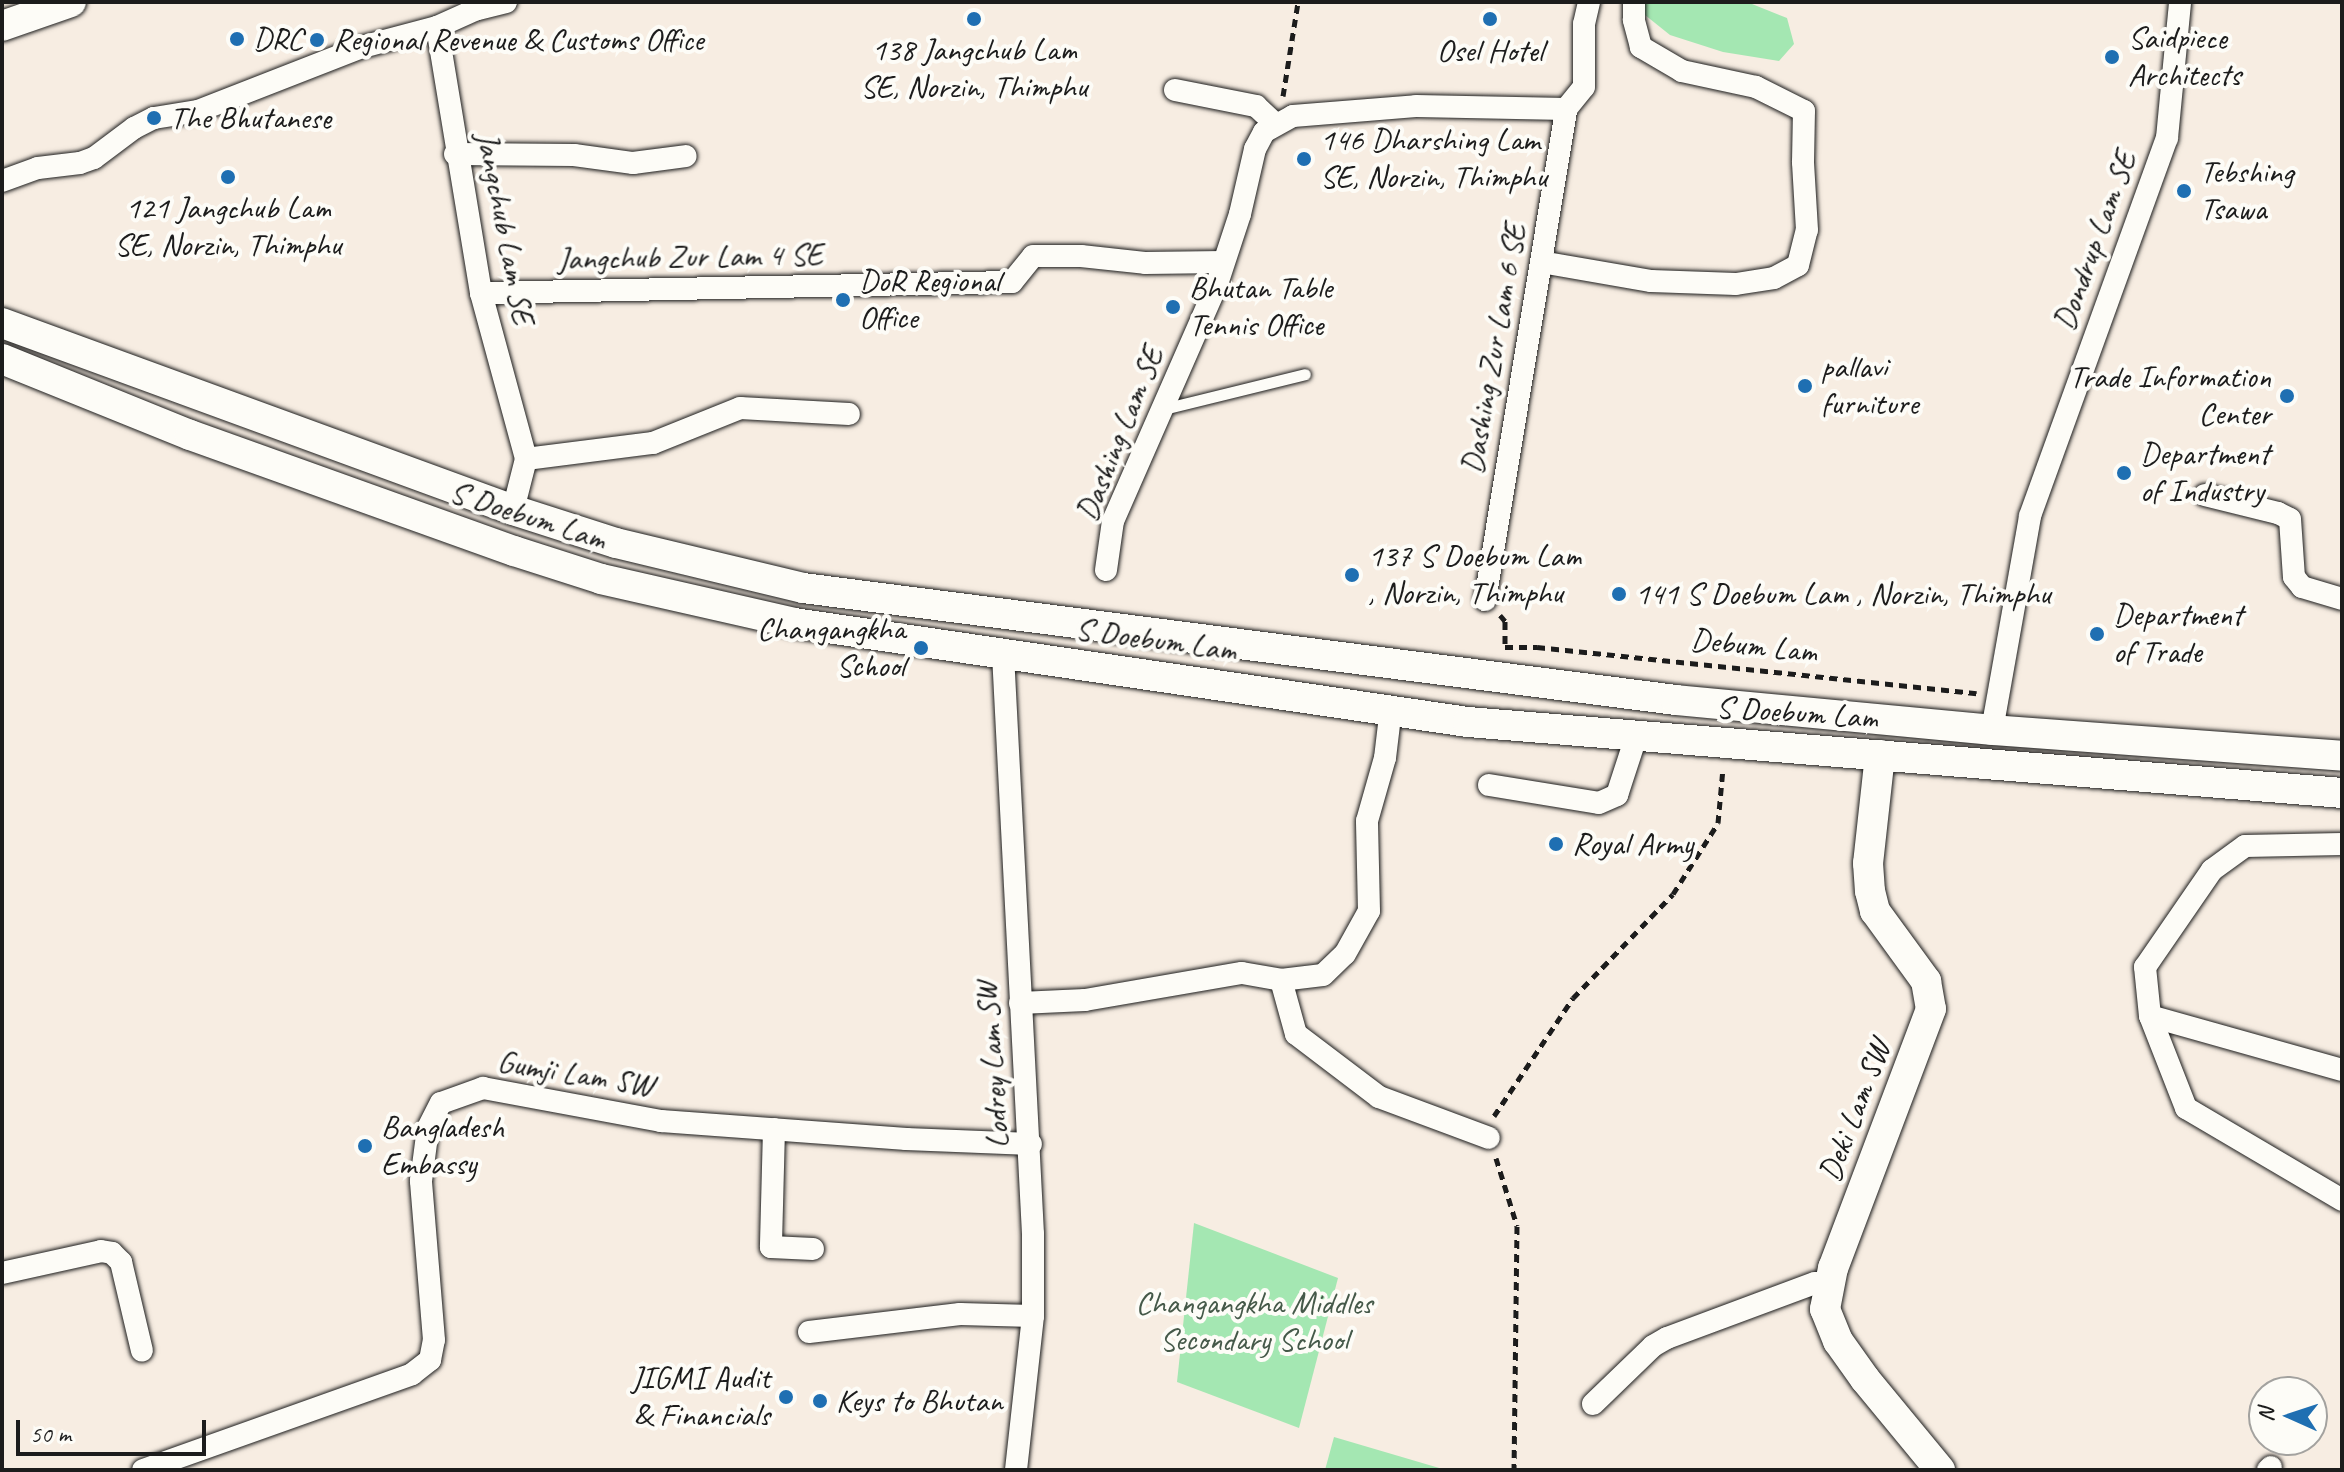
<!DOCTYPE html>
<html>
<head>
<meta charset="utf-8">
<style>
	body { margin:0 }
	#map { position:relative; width:2344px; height:1472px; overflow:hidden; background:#f7ede2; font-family:Caveat,sans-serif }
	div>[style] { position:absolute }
	.green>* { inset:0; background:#a4e7b2 }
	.path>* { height:5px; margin-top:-2.5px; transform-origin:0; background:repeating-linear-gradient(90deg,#1c1c1c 0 8px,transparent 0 14px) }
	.roads { filter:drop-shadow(0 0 2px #1c1c1c) drop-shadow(0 0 2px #1c1c1c) }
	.service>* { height:11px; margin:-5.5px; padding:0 5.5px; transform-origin:5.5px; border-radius:5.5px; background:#fdfcf7 }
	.minor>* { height:22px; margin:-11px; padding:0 11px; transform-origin:11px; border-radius:11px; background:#fdfcf7 }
	.secondary>* { height:30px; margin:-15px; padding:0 15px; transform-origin:15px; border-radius:15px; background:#fdfcf7 }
	.dots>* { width:22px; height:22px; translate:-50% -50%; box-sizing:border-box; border:4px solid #fdfcf7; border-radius:50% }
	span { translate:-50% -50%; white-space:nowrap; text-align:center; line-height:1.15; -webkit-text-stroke:8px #fdfcf7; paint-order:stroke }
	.poi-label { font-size:32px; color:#1c1c1c }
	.left { translate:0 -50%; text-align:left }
	.right { translate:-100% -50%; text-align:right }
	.street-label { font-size:32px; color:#1c1c1c }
	.park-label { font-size:32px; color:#455949 }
	.frame { position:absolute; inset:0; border:4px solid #1c1c1c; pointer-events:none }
	.north { position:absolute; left:2248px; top:1376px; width:80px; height:80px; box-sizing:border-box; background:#fdfcf7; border:2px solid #a3a29f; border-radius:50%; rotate:273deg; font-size:22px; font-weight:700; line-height:32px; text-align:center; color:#1c1c1c }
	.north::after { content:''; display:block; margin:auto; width:28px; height:36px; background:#1f6fb2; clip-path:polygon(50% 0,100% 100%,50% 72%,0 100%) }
	.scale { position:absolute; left:16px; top:1420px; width:190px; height:36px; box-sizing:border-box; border:4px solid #1c1c1c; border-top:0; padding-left:10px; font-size:24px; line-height:28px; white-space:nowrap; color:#1c1c1c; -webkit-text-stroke:6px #fdfcf7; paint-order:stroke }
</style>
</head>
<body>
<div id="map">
	<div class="green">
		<div style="clip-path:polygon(1635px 2px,1747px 2px,1787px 18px,1794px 44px,1779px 61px,1723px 52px,1670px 35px,1640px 11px)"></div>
		<div style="clip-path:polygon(1194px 1223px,1338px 1278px,1299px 1428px,1177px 1382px)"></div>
		<div style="clip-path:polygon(1334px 1437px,1446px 1470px,1325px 1470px)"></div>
	</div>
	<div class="path">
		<div style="left:1283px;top:96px;width:95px;rotate:-80.9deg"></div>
		<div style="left:1500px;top:615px;width:8px;rotate:50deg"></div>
		<div style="left:1505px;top:621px;width:26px;rotate:90deg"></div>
		<div style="left:1505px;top:647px;width:32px"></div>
		<div style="left:1537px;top:647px;width:442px;rotate:6deg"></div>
		<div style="left:1494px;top:1116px;width:142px;rotate:-56.2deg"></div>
		<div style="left:1573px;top:998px;width:144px;rotate:-46.1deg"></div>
		<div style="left:1673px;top:894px;width:84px;rotate:-57.6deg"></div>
		<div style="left:1718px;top:823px;width:55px;rotate:-84.8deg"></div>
		<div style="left:1496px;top:1158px;width:71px;rotate:72.8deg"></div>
		<div style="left:1517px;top:1226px;width:244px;rotate:90.7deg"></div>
	</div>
	<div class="roads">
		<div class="service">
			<div style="left:1163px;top:409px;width:146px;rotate:-13.8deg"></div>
		</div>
		<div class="minor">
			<div style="left:506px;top:2px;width:30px;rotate:166deg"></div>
			<div style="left:477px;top:9px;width:44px;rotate:155.8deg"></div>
			<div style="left:437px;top:27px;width:270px;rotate:80.6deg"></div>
			<div style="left:481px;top:293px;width:172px;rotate:74.8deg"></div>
			<div style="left:526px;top:459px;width:53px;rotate:104.3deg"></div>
			<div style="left:1175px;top:90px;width:83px;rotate:11.2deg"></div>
			<div style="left:1256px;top:106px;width:26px;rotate:43deg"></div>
			<div style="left:455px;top:154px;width:119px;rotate:0.5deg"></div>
			<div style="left:574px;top:155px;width:60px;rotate:7.7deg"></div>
			<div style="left:633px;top:163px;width:53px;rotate:-7.5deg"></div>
			<div style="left:2px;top:181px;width:38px;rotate:-20deg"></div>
			<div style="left:38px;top:168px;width:42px;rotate:-6.8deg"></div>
			<div style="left:80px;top:163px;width:15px;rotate:-20deg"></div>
			<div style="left:94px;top:158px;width:50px;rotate:-36.9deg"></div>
			<div style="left:134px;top:128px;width:22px;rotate:-27deg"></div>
			<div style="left:154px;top:118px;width:45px;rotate:-9deg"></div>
			<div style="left:198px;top:111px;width:176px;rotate:-21.3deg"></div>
			<div style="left:362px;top:47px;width:78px;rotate:-14.9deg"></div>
			<div style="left:1541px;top:262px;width:112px;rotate:9.8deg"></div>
			<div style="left:1651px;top:281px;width:85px;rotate:2deg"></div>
			<div style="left:1736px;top:284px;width:38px;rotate:-9deg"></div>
			<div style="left:1774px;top:278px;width:27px;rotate:-28deg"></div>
			<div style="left:1798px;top:265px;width:36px;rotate:-76deg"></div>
			<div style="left:1807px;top:230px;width:68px;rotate:-93.4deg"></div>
			<div style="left:1803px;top:162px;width:51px;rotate:-88.9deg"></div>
			<div style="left:1804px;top:111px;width:54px;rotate:-153.4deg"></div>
			<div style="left:1756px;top:87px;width:76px;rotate:-167.8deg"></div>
			<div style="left:1682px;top:71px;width:48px;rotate:-149.7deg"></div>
			<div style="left:1641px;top:47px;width:28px;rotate:-105deg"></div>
			<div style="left:1634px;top:20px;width:18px;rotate:-90deg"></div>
			<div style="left:481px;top:293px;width:531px;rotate:-1.19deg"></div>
			<div style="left:1012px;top:282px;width:33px;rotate:-51deg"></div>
			<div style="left:1033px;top:256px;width:48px"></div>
			<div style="left:1081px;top:256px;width:64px;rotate:6.2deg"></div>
			<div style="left:1145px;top:263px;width:78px;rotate:-0.7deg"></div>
			<div style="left:526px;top:459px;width:128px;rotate:-7.2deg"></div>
			<div style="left:653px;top:443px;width:94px;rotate:-21.9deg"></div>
			<div style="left:740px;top:408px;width:109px;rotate:3.2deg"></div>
			<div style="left:2205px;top:495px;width:75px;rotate:13.9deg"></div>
			<div style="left:2278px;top:513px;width:13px;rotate:27deg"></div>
			<div style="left:2290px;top:519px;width:58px;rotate:86.1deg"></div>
			<div style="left:2294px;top:577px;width:13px;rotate:51deg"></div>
			<div style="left:2302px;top:587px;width:42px;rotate:16.7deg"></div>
			<div style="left:1106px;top:570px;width:49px;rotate:-81.9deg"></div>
			<div style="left:1113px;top:521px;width:259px;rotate:-66.3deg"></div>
			<div style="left:1217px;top:284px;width:74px;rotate:-71.8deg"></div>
			<div style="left:1240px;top:214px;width:67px;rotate:-77deg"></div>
			<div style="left:1255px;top:149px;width:19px;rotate:-62deg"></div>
			<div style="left:1264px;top:132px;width:33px;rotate:-29deg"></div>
			<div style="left:1293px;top:116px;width:123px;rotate:-4.6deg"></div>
			<div style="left:1416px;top:106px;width:150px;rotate:1.1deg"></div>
			<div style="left:1566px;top:109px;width:28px;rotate:-51deg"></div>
			<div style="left:1584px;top:87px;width:63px;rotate:-90deg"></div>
			<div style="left:1584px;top:24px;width:23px;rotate:-77deg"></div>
			<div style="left:1485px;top:600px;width:498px;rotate:-80.6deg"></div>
			<div style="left:1003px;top:654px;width:581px;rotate:87.04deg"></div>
			<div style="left:1033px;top:1234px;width:82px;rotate:90deg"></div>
			<div style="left:1033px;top:1316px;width:155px;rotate:96.3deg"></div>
			<div style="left:1992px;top:730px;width:217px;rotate:-79.9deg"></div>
			<div style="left:2030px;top:516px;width:402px;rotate:-70.1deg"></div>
			<div style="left:2167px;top:138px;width:137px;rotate:-84.5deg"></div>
			<div style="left:1489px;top:785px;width:111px;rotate:9.3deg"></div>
			<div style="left:1599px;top:803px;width:20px;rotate:-24deg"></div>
			<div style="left:1617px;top:795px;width:61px;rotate:-71.9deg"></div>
			<div style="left:2342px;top:844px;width:97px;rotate:178.8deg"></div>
			<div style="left:2245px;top:846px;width:41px;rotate:144deg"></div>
			<div style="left:2212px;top:870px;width:118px;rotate:124.6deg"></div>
			<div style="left:2145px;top:967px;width:49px;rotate:84.2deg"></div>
			<div style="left:2150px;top:1016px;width:99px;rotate:68.6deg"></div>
			<div style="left:2186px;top:1108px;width:181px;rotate:30.5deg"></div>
			<div style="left:1281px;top:980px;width:56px;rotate:74.5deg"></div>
			<div style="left:1296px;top:1034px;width:104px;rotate:37.2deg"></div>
			<div style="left:1379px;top:1097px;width:117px;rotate:20.4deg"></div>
			<div style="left:1020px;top:1003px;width:65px;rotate:-2.6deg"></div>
			<div style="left:1085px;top:1000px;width:159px;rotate:-9.8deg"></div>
			<div style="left:1242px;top:973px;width:40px;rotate:10deg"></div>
			<div style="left:1281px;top:980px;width:42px;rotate:-6.8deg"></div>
			<div style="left:1323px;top:975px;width:30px;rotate:-44deg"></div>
			<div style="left:1345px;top:954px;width:49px;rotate:-60.8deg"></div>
			<div style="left:1369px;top:911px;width:90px;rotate:-91.3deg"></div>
			<div style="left:1367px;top:821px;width:66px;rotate:-74.1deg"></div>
			<div style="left:1385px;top:758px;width:50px;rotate:-83.2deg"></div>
			<div style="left:2150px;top:1016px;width:199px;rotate:15.7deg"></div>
			<div style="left:774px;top:1129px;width:118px;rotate:91.5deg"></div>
			<div style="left:771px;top:1247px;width:42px;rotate:2.7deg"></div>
			<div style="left:2px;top:1273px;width:101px;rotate:-12.5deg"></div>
			<div style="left:101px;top:1251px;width:11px;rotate:10deg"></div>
			<div style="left:112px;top:1253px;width:13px;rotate:45deg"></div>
			<div style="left:121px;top:1262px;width:91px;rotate:76.7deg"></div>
			<div style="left:809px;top:1332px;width:152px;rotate:-6.8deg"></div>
			<div style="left:960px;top:1314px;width:73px;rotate:1.6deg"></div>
			<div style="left:1593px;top:1404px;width:83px;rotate:-44deg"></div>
			<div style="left:1653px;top:1346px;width:16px;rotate:-30deg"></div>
			<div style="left:1667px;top:1338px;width:158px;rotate:-20.4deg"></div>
			<div style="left:1815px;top:1283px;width:14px;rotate:4deg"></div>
			<div style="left:143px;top:1470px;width:286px;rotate:-19.6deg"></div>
			<div style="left:412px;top:1374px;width:23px;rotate:-38deg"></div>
			<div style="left:430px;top:1360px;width:20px;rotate:-79deg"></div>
			<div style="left:434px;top:1340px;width:160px;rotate:-94.7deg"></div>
			<div style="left:421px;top:1181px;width:53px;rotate:-82.5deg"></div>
			<div style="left:428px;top:1128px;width:28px;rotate:-63deg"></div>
			<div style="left:441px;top:1103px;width:45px;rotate:-19.7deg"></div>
			<div style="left:483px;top:1088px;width:181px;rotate:10.5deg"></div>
			<div style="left:661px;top:1121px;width:246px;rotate:4.2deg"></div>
			<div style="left:906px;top:1139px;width:125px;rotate:2.3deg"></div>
			<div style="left:2268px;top:1470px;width:4px;rotate:-45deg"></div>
		</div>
		<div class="secondary">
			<div style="left:2px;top:26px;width:73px;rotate:-19.2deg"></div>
			<div style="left:2px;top:323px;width:544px;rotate:20.1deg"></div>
			<div style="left:513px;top:510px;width:108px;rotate:17.8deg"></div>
			<div style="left:616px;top:543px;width:192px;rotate:13.5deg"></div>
			<div style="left:803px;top:588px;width:880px;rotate:7.31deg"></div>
			<div style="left:1676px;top:700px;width:317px;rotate:5.4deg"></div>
			<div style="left:1992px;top:730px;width:351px;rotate:4.2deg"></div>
			<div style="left:2px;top:359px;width:203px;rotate:22deg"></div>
			<div style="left:190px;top:435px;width:344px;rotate:19.7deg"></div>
			<div style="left:514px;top:551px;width:91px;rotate:17.8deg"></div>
			<div style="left:601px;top:579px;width:198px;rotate:12.8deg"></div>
			<div style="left:794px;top:623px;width:681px;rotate:8.36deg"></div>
			<div style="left:1468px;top:722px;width:877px;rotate:4.64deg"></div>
			<div style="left:1880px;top:755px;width:109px;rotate:96.3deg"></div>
			<div style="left:1868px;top:863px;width:28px;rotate:86deg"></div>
			<div style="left:1870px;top:891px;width:21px;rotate:76deg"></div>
			<div style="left:1875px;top:911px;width:87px;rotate:53.9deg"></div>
			<div style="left:1926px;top:981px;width:28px;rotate:80deg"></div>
			<div style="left:1931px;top:1009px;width:277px;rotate:110.7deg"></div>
			<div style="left:1833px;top:1268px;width:42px;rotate:101deg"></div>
			<div style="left:1825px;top:1309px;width:35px;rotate:68deg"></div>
			<div style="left:1838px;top:1341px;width:47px;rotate:54.6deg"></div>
			<div style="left:1865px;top:1379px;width:118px;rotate:50.5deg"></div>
		</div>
	</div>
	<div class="dots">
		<div style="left:974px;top:19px;background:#1f6fb2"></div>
		<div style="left:1490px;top:19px;background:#1f6fb2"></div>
		<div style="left:237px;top:39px;background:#1f6fb2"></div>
		<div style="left:317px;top:40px;background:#1f6fb2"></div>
		<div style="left:2112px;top:57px;background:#1f6fb2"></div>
		<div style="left:154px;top:118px;background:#1f6fb2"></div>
		<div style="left:1304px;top:159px;background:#1f6fb2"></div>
		<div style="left:228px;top:177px;background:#1f6fb2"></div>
		<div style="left:2184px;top:191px;background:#1f6fb2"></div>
		<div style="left:843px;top:300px;background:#1f6fb2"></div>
		<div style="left:1173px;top:307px;background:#1f6fb2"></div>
		<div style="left:1805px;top:386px;background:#1f6fb2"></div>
		<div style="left:2287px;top:396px;background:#1f6fb2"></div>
		<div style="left:2124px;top:473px;background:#1f6fb2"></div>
		<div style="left:1352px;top:575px;background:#1f6fb2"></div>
		<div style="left:1619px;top:594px;background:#1f6fb2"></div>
		<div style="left:2097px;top:634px;background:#1f6fb2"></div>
		<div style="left:921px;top:648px;background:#1f6fb2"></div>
		<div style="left:1556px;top:844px;background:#1f6fb2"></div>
		<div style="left:365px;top:1146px;background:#1f6fb2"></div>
		<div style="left:786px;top:1397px;background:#1f6fb2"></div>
		<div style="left:820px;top:1401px;background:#1f6fb2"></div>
	</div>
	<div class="poi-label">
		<span class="left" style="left:253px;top:39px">DRC</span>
		<span class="left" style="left:2128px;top:57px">Saidpiece<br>Architects</span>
		<span class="left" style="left:333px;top:40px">Regional Revenue &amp; Customs Office</span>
		<span style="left:974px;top:69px">138 Jangchub Lam<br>SE, Norzin, Thimphu</span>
		<span style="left:1490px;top:51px">Osel Hotel</span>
		<span class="left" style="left:170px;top:118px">The Bhutanese</span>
		<span class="left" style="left:1320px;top:159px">146 Dharshing Lam<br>SE, Norzin, Thimphu</span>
		<span class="left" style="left:2200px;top:191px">Tebshing<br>Tsawa</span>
		<span style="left:228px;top:227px">121 Jangchub Lam<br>SE, Norzin, Thimphu</span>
		<span class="left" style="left:859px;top:300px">DoR Regional<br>Office</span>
		<span class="left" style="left:1189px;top:307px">Bhutan Table<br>Tennis Office</span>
		<span class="left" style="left:1821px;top:386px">pallavi<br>furniture</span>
		<span class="right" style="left:2271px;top:396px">Trade Information<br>Center</span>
		<span class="left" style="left:2140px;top:473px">Department<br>of Industry</span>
		<span class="left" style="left:1368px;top:575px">137 S Doebum Lam<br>, Norzin, Thimphu</span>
		<span class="left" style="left:1635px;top:594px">141 S Doebum Lam , Norzin, Thimphu</span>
		<span class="left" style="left:2113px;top:634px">Department<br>of Trade</span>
		<span class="right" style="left:905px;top:648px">Changangkha<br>School</span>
		<span class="left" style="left:1572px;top:844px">Royal Army</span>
		<span class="left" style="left:381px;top:1146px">Bangladesh<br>Embassy</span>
		<span class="right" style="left:770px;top:1397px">JIGMI Audit<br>&amp; Financials</span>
		<span class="left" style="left:836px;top:1401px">Keys to Bhutan</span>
	</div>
	<div class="street-label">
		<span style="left:505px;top:228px;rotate:79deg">Jangchub Lam SE</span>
		<span style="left:2095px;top:241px;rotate:-70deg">Dondrup Lam SE</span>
		<span style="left:690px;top:257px;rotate:-1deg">Jangchub Zur Lam 4 SE</span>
		<span style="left:1494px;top:349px;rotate:-80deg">Dashing Zur Lam 6 SE</span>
		<span style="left:1120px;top:434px;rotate:-68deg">Dashing Lam SE</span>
		<span style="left:528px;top:516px;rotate:18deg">S Doebum Lam</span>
		<span style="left:1156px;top:640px;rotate:8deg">S Doebum Lam</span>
		<span style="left:1754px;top:646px;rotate:6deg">Debum Lam</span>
		<span style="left:1797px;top:713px;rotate:4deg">S Doebum Lam</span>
		<span style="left:993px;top:1065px;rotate:-94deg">Lodrey Lam SW</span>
		<span style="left:575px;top:1074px;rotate:9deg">Gumji Lam SW</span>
		<span style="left:1855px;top:1111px;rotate:-69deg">Deki Lam SW</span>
	</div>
	<div class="park-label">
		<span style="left:1254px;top:1322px">Changangkha Middles<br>Secondary School</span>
	</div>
	<div class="frame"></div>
	<div class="north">N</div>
	<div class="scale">50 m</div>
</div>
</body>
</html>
